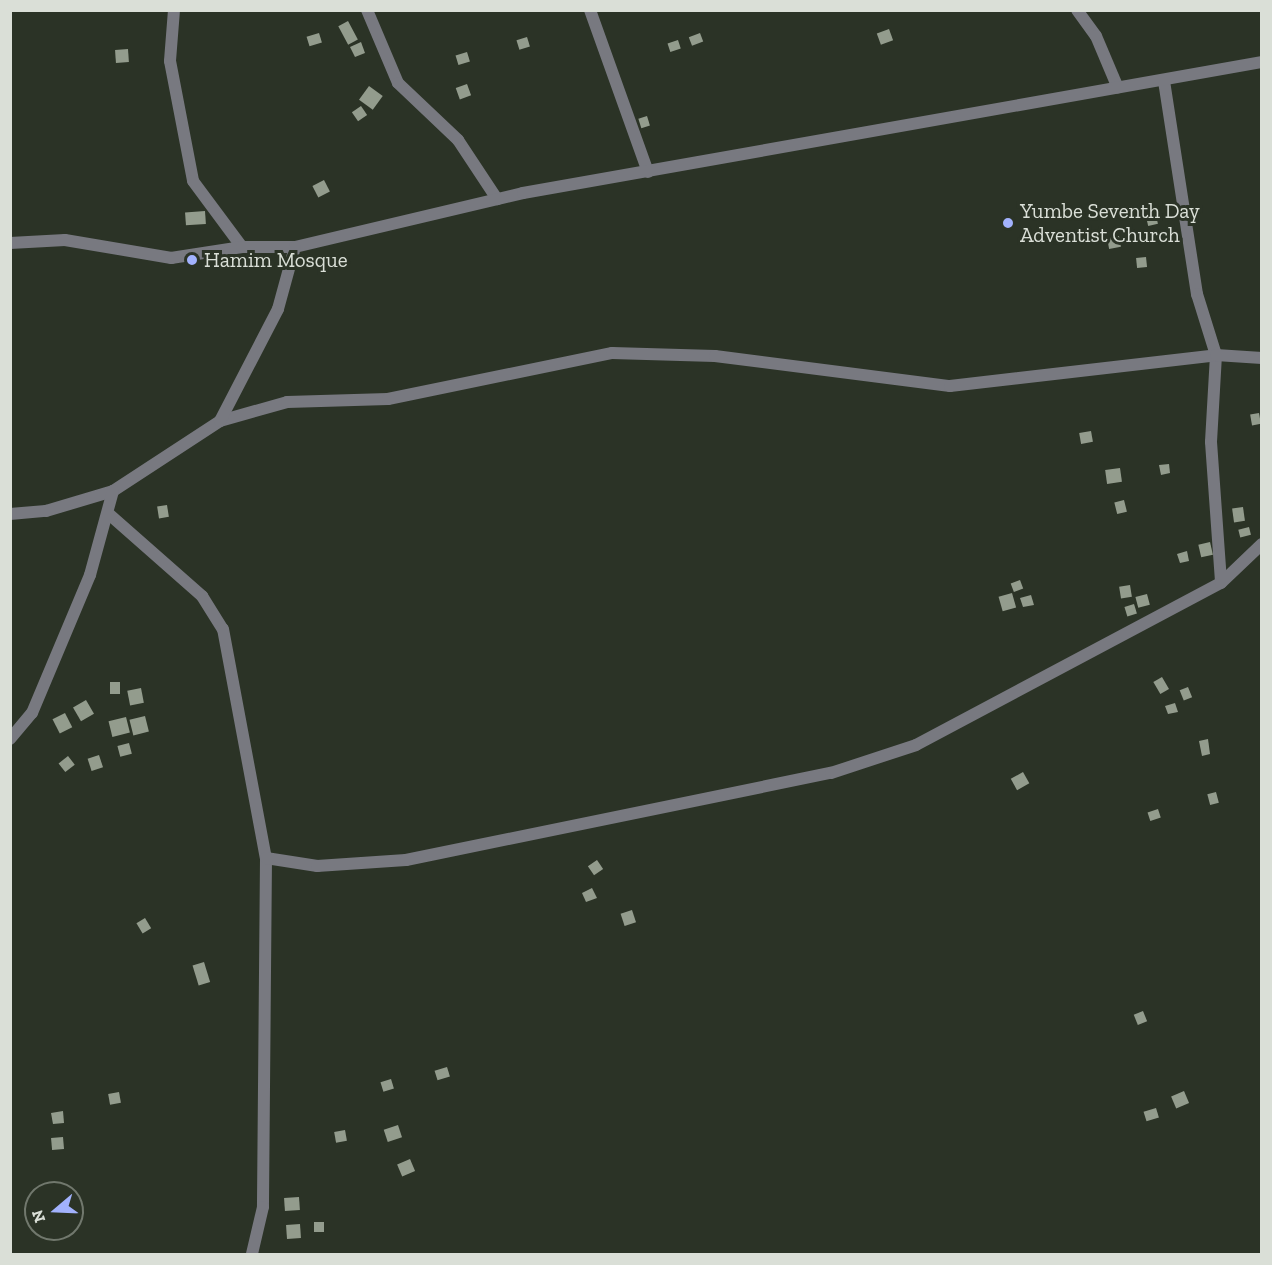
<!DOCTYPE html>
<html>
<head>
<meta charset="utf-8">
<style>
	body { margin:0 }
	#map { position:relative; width:1272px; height:1265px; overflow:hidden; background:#2b3326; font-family:"Zilla Slab",serif }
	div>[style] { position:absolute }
	.building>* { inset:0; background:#939c8d; transform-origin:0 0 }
	.street>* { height:12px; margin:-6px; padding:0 6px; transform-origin:6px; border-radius:6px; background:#787980 }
	.dots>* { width:16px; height:16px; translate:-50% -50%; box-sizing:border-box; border:3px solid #2b3326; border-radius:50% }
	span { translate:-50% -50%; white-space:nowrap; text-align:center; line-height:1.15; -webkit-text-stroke:6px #2b3326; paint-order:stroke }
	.poi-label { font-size:21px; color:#dadfd7 }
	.left { translate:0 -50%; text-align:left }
	.frame { position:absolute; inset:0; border:12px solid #dadfd7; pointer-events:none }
	.north { position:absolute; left:24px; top:1181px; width:60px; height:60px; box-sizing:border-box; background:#2b3326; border:2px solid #71786d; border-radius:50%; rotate:251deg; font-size:16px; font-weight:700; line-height:24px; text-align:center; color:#dadfd7 }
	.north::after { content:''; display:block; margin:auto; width:21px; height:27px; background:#a2b2fd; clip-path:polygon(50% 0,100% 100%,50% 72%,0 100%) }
</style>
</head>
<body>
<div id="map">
	<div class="building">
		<div style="left:348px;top:21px;width:21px;height:11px;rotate:62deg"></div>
		<div style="left:889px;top:29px;width:12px;height:13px;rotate:70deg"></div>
		<div style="left:319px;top:33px;width:10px;height:13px;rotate:73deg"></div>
		<div style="left:700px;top:33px;width:9px;height:12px;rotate:69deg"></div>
		<div style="left:527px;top:37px;width:10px;height:11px;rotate:73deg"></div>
		<div style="left:678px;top:40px;width:9px;height:11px;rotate:72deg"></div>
		<div style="clip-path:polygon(361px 42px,365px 53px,355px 57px,350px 47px)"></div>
		<div style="left:128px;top:49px;width:13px;height:13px;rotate:86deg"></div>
		<div style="left:467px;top:52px;width:10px;height:12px;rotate:73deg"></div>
		<div style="left:467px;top:84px;width:12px;height:12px;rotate:70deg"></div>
		<div style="left:369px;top:86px;width:17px;height:17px;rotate:36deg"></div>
		<div style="left:361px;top:106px;width:11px;height:11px;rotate:56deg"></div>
		<div style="left:647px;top:116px;width:10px;height:9px;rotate:73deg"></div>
		<div style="left:324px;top:180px;width:13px;height:13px;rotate:63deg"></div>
		<div style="left:205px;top:211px;width:13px;height:20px;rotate:86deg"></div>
		<div style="left:1155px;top:211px;width:13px;height:10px;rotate:77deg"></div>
		<div style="left:1119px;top:236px;width:11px;height:12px;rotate:80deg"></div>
		<div style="left:1146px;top:257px;width:10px;height:10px;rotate:84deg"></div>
		<div style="left:1259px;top:413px;width:11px;height:9px;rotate:80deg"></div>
		<div style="left:1091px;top:431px;width:11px;height:12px;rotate:80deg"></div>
		<div style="clip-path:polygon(1169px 464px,1170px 473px,1161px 475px,1159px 465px)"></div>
		<div style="left:1120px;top:468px;width:14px;height:15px;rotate:82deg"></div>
		<div style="left:1124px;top:500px;width:12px;height:10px;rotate:76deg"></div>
		<div style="left:167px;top:505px;width:12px;height:10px;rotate:81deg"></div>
		<div style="left:1243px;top:507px;width:14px;height:11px;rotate:82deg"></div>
		<div style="left:1249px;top:527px;width:8px;height:11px;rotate:76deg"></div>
		<div style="left:1210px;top:542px;width:13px;height:12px;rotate:77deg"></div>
		<div style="clip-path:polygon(1187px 551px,1189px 561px,1180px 563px,1177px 554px)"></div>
		<div style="left:1020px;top:580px;width:9px;height:10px;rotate:69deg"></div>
		<div style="left:1130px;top:585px;width:12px;height:11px;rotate:81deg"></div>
		<div style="left:1012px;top:593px;width:15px;height:14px;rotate:74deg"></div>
		<div style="left:1147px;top:594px;width:11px;height:12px;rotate:75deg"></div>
		<div style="clip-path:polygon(1031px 595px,1034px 605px,1023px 607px,1020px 598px)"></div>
		<div style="left:1134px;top:604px;width:10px;height:10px;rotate:73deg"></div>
		<div style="left:1162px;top:677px;width:14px;height:10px;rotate:60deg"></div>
		<div style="left:110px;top:682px;width:10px;height:12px"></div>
		<div style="left:1188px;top:687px;width:11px;height:9px;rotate:68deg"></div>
		<div style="left:141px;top:688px;width:15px;height:14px;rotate:79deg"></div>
		<div style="left:86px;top:700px;width:16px;height:15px;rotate:60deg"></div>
		<div style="clip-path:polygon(1175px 703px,1178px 712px,1168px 714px,1165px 706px)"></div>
		<div style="left:65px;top:713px;width:16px;height:14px;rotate:63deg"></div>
		<div style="left:145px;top:716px;width:16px;height:16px;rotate:76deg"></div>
		<div style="left:126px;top:717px;width:16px;height:18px;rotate:76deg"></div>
		<div style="clip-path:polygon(1208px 739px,1210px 754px,1202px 756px,1199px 741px)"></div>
		<div style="left:129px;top:743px;width:11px;height:12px;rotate:75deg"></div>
		<div style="left:99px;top:755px;width:13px;height:12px;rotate:72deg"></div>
		<div style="left:68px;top:756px;width:11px;height:12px;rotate:52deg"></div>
		<div style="left:1023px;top:772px;width:13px;height:14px;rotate:61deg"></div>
		<div style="left:1216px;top:792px;width:11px;height:9px;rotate:75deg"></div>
		<div style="left:1158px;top:809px;width:9px;height:11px;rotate:72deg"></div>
		<div style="left:597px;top:860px;width:11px;height:11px;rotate:56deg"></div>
		<div style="clip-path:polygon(592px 888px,597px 898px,586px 902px,582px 893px)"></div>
		<div style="left:632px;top:910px;width:13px;height:12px;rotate:72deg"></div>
		<div style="left:145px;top:918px;width:12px;height:10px;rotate:59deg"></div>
		<div style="left:204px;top:962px;width:21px;height:12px;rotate:73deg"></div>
		<div style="left:1143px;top:1011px;width:11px;height:10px;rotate:68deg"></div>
		<div style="left:447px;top:1067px;width:10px;height:13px;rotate:73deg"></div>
		<div style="left:391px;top:1079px;width:10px;height:11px;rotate:73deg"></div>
		<div style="left:1184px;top:1091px;width:13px;height:14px;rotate:67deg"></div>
		<div style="left:119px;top:1092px;width:11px;height:11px;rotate:80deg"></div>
		<div style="left:1156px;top:1108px;width:10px;height:13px;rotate:73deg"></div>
		<div style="clip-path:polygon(63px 1111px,64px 1123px,53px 1124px,51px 1113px)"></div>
		<div style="left:398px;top:1125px;width:13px;height:15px;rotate:72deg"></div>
		<div style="left:345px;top:1130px;width:11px;height:11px;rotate:80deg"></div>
		<div style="left:63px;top:1137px;width:12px;height:12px;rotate:85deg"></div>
		<div style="left:410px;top:1159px;width:13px;height:14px;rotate:67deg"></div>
		<div style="left:299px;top:1197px;width:13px;height:15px;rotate:86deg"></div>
		<div style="left:314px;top:1222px;width:10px;height:10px"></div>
		<div style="left:300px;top:1224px;width:14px;height:14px;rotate:86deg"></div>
	</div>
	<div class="street">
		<div style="left:174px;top:10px;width:51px;rotate:94.5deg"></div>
		<div style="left:170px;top:61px;width:122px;rotate:79.1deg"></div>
		<div style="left:193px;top:181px;width:82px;rotate:53.4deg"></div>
		<div style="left:367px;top:10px;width:79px;rotate:67deg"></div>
		<div style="left:398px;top:83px;width:83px;rotate:43.5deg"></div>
		<div style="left:458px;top:140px;width:71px;rotate:56.5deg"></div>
		<div style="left:590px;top:10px;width:172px;rotate:70.3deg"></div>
		<div style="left:1077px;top:10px;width:32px;rotate:54deg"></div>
		<div style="left:1096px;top:36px;width:56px;rotate:67.1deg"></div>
		<div style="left:1164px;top:81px;width:216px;rotate:81.2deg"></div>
		<div style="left:1197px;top:294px;width:64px;rotate:72.7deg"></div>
		<div style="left:1216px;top:355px;width:87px;rotate:93.3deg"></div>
		<div style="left:1211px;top:442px;width:141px;rotate:85.9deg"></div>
		<div style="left:10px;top:243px;width:55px;rotate:-3.1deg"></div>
		<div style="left:65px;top:240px;width:108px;rotate:9.6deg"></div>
		<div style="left:171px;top:258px;width:72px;rotate:-8.8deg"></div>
		<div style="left:242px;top:247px;width:53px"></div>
		<div style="left:295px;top:247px;width:234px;rotate:-13.3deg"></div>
		<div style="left:523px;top:193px;width:751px;rotate:-10.05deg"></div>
		<div style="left:220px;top:421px;width:70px;rotate:-15.8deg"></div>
		<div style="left:287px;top:402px;width:101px;rotate:-1.7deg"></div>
		<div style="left:388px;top:399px;width:229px;rotate:-11.6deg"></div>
		<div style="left:612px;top:353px;width:103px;rotate:1.7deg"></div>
		<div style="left:715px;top:356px;width:237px;rotate:7.3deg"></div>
		<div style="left:950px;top:386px;width:268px;rotate:-6.6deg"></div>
		<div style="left:1216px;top:355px;width:46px;rotate:3.7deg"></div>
		<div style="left:10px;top:514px;width:36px;rotate:-5deg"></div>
		<div style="left:46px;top:511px;width:70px;rotate:-16.6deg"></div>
		<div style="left:113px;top:491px;width:128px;rotate:-33.2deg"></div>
		<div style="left:220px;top:421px;width:126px;rotate:-62.6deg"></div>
		<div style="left:278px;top:309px;width:64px;rotate:-74.7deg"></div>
		<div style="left:110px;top:515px;width:123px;rotate:41.4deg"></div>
		<div style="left:202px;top:596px;width:39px;rotate:58deg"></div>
		<div style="left:223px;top:629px;width:233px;rotate:79.4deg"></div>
		<div style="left:266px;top:858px;width:349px;rotate:90.5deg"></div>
		<div style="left:263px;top:1207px;width:48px;rotate:103.2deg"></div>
		<div style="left:10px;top:739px;width:34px;rotate:-50deg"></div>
		<div style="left:32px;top:713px;width:150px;rotate:-67.2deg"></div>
		<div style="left:90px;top:575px;width:87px;rotate:-74.7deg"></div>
		<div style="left:266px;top:858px;width:52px;rotate:8.9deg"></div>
		<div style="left:317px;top:866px;width:89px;rotate:-3.9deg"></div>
		<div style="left:406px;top:860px;width:434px;rotate:-11.6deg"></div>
		<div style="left:831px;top:773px;width:89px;rotate:-18.2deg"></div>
		<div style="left:916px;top:745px;width:345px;rotate:-28deg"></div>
		<div style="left:1221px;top:583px;width:57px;rotate:-43.6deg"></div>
	</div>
	<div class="dots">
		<div style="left:1008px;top:223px;background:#a2b2fd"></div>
		<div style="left:192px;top:260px;background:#a2b2fd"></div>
	</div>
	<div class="poi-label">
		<span class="left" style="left:1020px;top:223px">Yumbe Seventh Day<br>Adventist Church</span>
		<span class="left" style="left:204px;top:260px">Hamim Mosque</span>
	</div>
	<div class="frame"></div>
	<div class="north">N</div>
</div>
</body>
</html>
